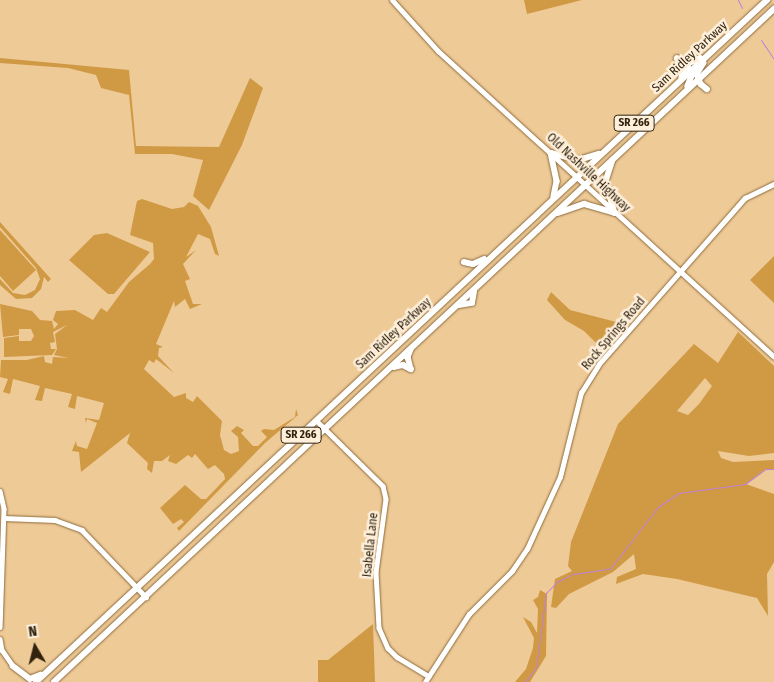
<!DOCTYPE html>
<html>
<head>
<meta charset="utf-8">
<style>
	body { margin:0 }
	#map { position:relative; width:774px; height:682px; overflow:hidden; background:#eeca97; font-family:"Fira Sans Condensed",sans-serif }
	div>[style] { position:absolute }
	.green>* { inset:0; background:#d09a45 }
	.stream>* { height:1px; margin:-0.5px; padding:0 0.5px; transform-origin:0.5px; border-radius:0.5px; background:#bf81d7 }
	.roads { filter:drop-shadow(0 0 1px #8d6c3b) drop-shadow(0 0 1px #8d6c3b) }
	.tertiary>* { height:4.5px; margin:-2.25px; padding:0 2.25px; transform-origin:2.25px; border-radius:2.25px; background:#fff }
	.secondary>* { height:5px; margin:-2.5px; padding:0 2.5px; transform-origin:2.5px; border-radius:2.5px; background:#fff }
	.primary>* { height:5.5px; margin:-2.75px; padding:0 2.75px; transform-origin:2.75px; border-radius:2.75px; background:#fff }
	span { translate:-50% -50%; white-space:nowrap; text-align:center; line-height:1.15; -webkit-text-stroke:5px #feefdb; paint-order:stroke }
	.shield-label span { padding:1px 4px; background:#feefdb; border:1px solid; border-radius:4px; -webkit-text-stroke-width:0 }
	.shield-label { font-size:11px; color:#30220d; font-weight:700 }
	.street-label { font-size:12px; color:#30220d }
	.north { position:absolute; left:10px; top:622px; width:50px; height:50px; -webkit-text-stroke:4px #feefdb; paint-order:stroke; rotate:352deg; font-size:14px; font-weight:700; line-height:20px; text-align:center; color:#30220d }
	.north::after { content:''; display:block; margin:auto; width:18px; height:22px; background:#30220d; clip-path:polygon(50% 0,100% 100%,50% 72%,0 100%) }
</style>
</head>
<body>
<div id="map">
	<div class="green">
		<div style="clip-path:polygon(524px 0,582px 0,527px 14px)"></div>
		<div style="clip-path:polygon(0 58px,129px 70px,136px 146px,219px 147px,250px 78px,263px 88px,242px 145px,209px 210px,193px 196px,203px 160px,172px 154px,135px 154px,129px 95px,101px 88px,96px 75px,68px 68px,0 63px)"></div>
		<div style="clip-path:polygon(142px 199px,172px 209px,184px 207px,189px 202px,198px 206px,211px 227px,219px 256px,215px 254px,210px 239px,198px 234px,186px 257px,196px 250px,183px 264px,190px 279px,185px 281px,193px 304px,202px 304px,190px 309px,185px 299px,175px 307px,174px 301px,156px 344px,163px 347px,159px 348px,158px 356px,174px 373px,156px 359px,154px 363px,149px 360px,144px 369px,174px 397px,186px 393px,186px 398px,193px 402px,197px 396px,222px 421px,220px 435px,224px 450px,231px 454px,239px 451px,238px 437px,231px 431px,237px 426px,244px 430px,241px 433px,253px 446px,258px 446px,267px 437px,261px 431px,264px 429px,274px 430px,295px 417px,296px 409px,298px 415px,265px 443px,179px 531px,177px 528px,184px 522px,181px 519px,173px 524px,160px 508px,185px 485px,201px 499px,206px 499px,225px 479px,224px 474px,215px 465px,208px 469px,195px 454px,192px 458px,188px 455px,176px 464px,168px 461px,170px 455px,162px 461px,154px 461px,152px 473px,147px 469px,148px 463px,127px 443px,130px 433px,81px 472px,79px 452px,72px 451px,76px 441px,77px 446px,87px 449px,97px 423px,87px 419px,86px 423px,85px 418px,99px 420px,104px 403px,77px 396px,75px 409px,68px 407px,72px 394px,45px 388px,42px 401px,35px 400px,40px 386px,13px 379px,10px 394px,3px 392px,8px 379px,0 377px,1px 360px,27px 360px,44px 356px,45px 362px,52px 364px,53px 357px,69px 358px,54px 355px,57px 349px,55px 334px,67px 325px,53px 332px,55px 342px,50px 343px,51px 349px,56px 349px,52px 355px,4px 357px,4px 338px,19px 336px,19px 341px,31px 341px,34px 336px,31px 329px,19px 329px,19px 335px,3px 337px,0 304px,32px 311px,40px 320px,52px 321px,54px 329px,58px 324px,53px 320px,56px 311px,75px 310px,93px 320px,101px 308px,107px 312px,129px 282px,150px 264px,154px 259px,153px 243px,130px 235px,137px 201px)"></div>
		<div style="clip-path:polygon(0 222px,51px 279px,48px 282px,44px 277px,41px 289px,32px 298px,16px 299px,0 285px,0 279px,13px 293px,25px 295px,35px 290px,40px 279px,36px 268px,0 227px)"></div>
		<div style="clip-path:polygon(0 230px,36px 270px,13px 291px,0 276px)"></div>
		<div style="clip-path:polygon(107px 233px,150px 252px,114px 294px,108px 294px,69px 260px,94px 235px)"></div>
		<div style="clip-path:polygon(774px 256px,774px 303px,750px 280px)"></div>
		<div style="clip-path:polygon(551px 292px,570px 310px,624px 324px,601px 348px,584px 331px,565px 320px,547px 300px)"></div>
		<div style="clip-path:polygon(evenodd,738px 332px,774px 366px,774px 453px,749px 456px,718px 451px,721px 458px,733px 462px,774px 460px,774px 469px,766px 469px,746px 484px,774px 494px,774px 562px,767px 574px,768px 616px,757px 598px,677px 579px,643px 574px,616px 584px,617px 577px,636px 569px,634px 554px,613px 572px,569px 594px,556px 608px,551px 607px,555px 579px,572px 571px,568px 566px,571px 542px,618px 424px,694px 344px,718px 363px,738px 332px,705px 378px,712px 386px,699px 404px,688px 415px,677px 411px,705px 378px)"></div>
		<div style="clip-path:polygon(540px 590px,547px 594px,546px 656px,530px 682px,515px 682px,526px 669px,533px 648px,534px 638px,523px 617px,531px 622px,537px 633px,538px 609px,533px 600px,538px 597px)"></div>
		<div style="clip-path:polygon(373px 624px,375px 682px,318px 682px,318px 660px,328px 660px)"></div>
	</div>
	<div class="stream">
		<div style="left:738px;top:0;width:9px;rotate:63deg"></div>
		<div style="left:761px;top:40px;width:23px;rotate:56deg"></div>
		<div style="left:525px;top:682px;width:18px;rotate:-52deg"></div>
		<div style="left:536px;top:668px;width:76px;rotate:-82.4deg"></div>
		<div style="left:546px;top:593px;width:16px;rotate:-45deg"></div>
		<div style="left:557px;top:582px;width:18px;rotate:-27deg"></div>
		<div style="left:573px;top:574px;width:37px;rotate:-8deg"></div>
		<div style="left:610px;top:569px;width:78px;rotate:-52.3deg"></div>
		<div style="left:658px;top:507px;width:25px;rotate:-34deg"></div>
		<div style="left:679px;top:493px;width:67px;rotate:-7.8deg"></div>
		<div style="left:745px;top:484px;width:26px;rotate:-36deg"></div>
		<div style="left:766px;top:469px;width:8px"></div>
	</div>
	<div class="roads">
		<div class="tertiary">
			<div style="left:316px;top:420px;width:94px;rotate:44.6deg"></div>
			<div style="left:383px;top:486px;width:13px;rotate:77deg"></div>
			<div style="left:386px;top:499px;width:74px;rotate:97.8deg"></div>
			<div style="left:376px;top:572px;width:56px;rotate:86.9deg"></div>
			<div style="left:379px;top:628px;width:22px;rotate:66deg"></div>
			<div style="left:388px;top:648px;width:13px;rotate:45deg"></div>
			<div style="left:397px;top:657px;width:37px;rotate:31deg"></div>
			<div style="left:0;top:491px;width:18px;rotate:77deg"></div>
			<div style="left:4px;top:509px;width:118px;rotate:91.9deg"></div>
			<div style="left:4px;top:518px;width:51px;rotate:2.2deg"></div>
			<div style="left:55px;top:520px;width:29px;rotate:20deg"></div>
			<div style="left:82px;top:530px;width:93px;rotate:46.3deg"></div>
			<div style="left:0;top:639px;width:11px;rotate:80deg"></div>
			<div style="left:2px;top:650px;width:19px;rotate:55deg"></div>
			<div style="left:425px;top:682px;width:81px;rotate:-57.1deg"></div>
			<div style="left:469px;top:614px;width:61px;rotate:-45deg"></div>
			<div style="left:512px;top:571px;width:27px;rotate:-56deg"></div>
			<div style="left:527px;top:549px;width:79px;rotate:-65.4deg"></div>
			<div style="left:560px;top:477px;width:87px;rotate:-76deg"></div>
			<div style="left:581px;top:393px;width:34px;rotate:-58deg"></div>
			<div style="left:599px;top:364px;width:221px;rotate:-48.7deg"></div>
			<div style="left:745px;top:198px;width:32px;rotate:-26deg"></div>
		</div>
		<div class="secondary">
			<div style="left:392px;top:0;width:69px;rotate:48deg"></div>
			<div style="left:438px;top:51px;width:454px;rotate:42.3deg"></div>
		</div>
		<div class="primary">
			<div style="left:677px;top:58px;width:13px;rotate:23deg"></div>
			<div style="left:689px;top:63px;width:12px;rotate:-24deg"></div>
			<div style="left:678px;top:60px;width:11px;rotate:56deg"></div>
			<div style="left:684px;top:69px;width:9px;rotate:103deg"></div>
			<div style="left:684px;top:61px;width:16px;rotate:55deg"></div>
			<div style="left:693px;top:74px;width:13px;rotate:113deg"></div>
			<div style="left:704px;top:63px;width:13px;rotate:122deg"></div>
			<div style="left:697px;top:74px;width:11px;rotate:68deg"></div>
			<div style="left:701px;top:84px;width:8px;rotate:40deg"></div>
			<div style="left:551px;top:153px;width:29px;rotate:14deg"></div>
			<div style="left:579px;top:160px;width:21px;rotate:-17deg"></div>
			<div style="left:551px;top:153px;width:29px;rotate:78deg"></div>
			<div style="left:557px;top:181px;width:16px;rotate:101deg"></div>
			<div style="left:613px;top:160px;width:23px;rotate:108deg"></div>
			<div style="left:606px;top:182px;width:32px;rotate:74deg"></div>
			<div style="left:558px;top:213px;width:28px;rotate:-19deg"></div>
			<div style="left:584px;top:204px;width:32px;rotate:16deg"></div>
			<div style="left:464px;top:262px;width:9px;rotate:13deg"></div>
			<div style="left:473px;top:264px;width:12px;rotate:-24deg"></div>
			<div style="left:459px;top:305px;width:13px;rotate:-9deg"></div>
			<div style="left:472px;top:303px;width:11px;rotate:-80deg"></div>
			<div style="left:411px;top:350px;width:8px;rotate:113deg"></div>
			<div style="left:408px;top:357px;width:12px;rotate:76deg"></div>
			<div style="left:394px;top:367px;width:9px;rotate:-13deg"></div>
			<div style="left:403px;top:365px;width:9px;rotate:27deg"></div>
			<div style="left:13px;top:666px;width:21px;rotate:37deg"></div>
			<div style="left:30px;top:679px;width:11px;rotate:-22deg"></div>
			<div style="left:36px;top:682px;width:1000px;rotate:-43.01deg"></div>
			<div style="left:54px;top:682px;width:986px;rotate:-43.07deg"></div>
		</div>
	</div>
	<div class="shield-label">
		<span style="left:634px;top:123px">SR 266</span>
		<span style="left:301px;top:435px">SR 266</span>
	</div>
	<div class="street-label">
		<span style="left:690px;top:57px;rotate:-43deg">Sam Ridley Parkway</span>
		<span style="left:588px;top:173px;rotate:43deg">Old Nashville Highway</span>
		<span style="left:394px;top:334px;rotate:-43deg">Sam Ridley Parkway</span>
		<span style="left:614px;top:334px;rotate:-50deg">Rock Springs Road</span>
		<span style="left:371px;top:545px;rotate:-84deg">Isabella Lane</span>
	</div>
	<div class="north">N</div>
</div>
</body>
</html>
